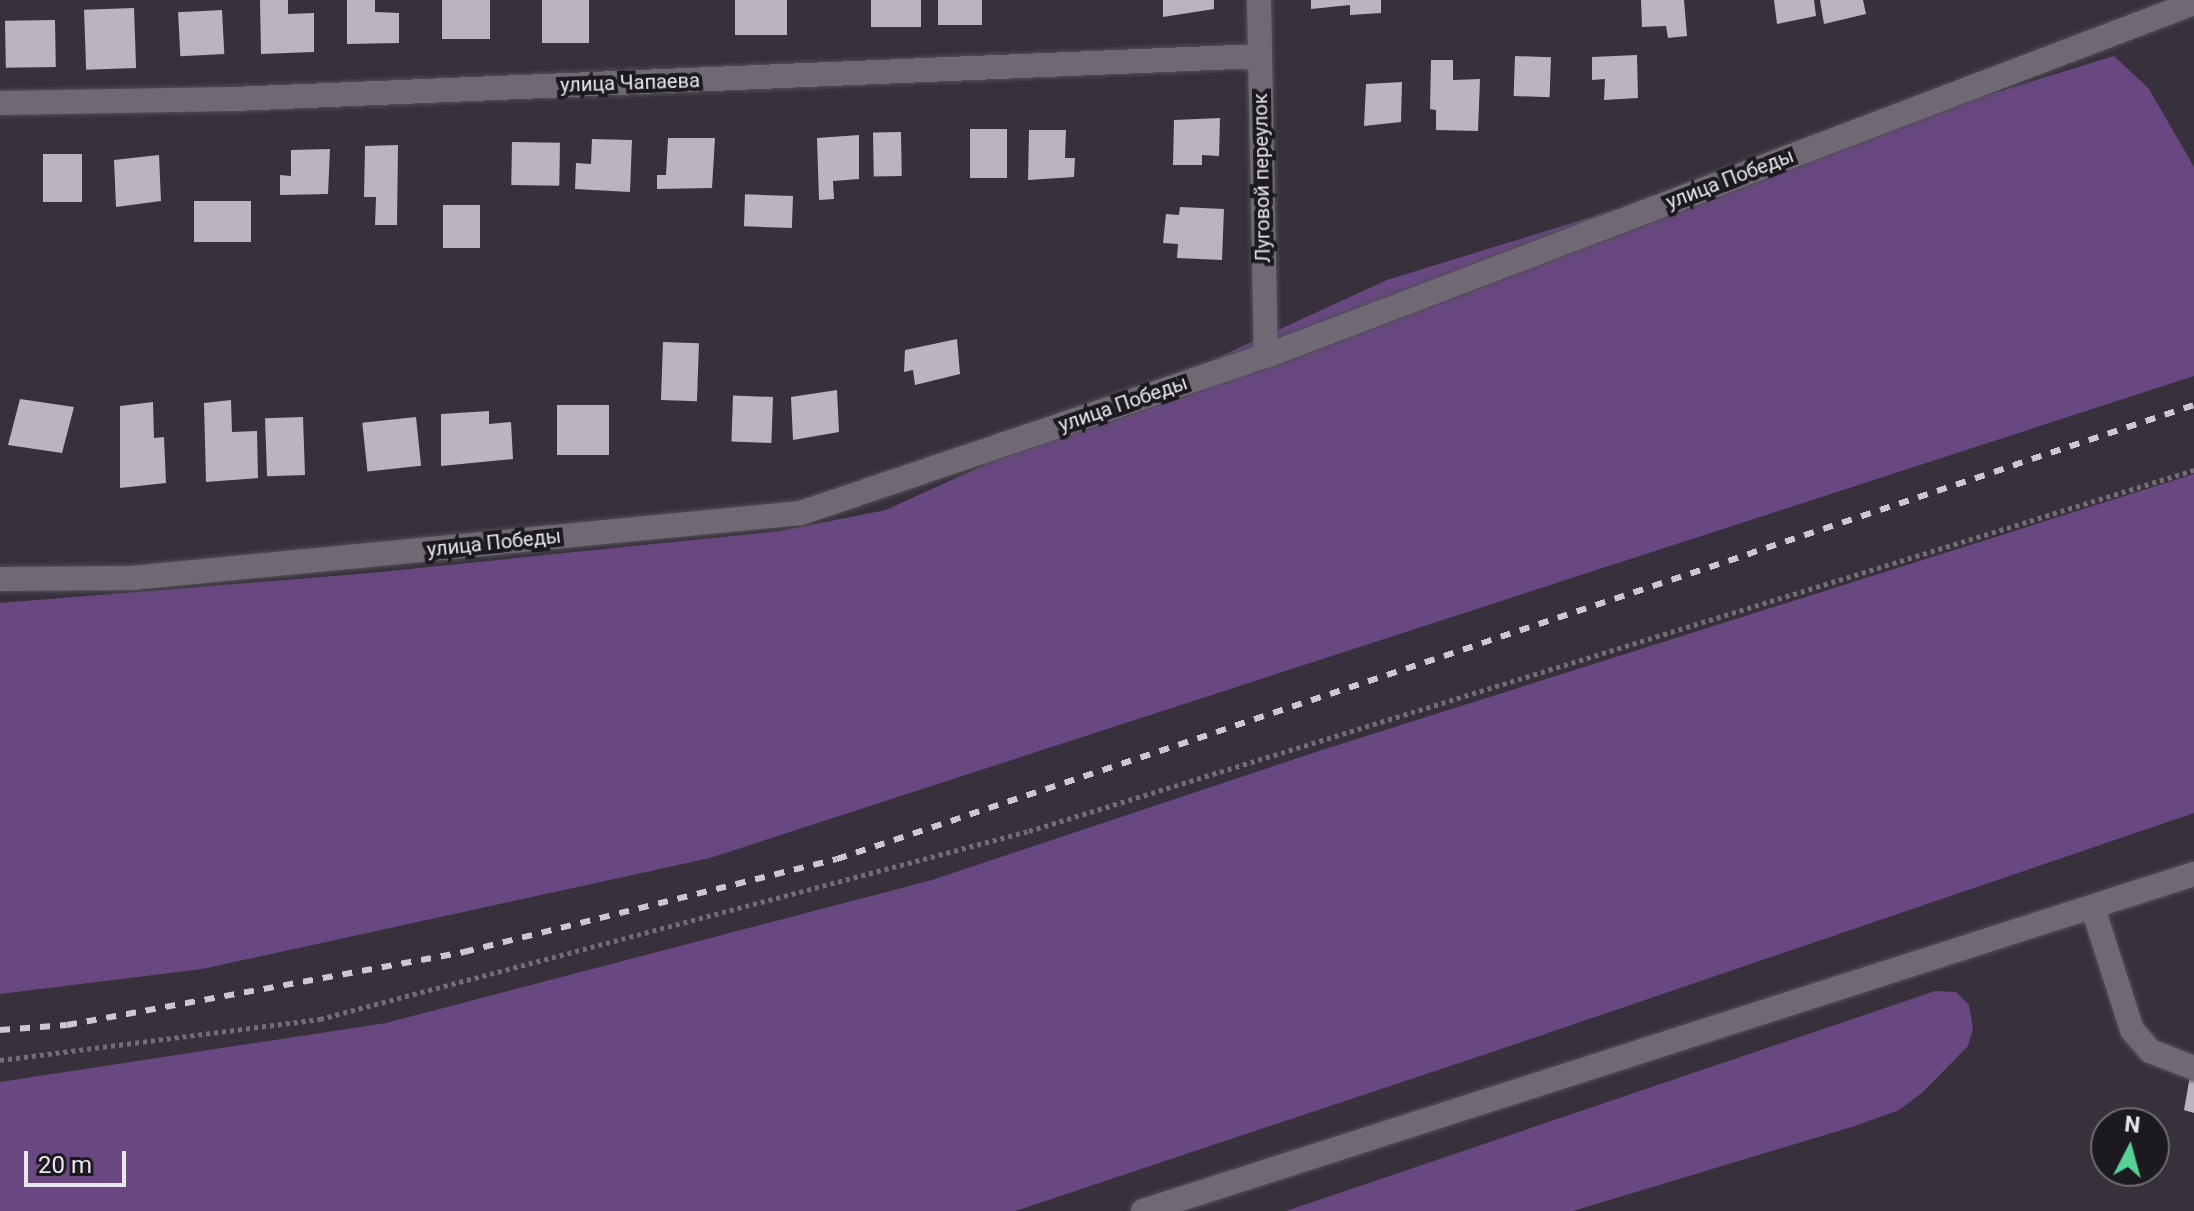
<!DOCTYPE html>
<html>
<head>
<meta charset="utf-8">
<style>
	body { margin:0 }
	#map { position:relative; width:2194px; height:1211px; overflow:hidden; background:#36313b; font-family:Roboto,sans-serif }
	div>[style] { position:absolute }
	.forest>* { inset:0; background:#694881 }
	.building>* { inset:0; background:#bab3c0; transform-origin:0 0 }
	.path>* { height:5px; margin-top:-2.5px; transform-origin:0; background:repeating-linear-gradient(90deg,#726d76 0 4px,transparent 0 8px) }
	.roads { filter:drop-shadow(0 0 2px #534e57) drop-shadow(0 0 2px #534e57) }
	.minor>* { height:24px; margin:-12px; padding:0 12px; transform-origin:12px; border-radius:12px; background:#6f6974 }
	.rail>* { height:6px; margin-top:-3px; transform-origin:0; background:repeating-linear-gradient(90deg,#ccc8d0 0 10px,transparent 0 20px) }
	span { translate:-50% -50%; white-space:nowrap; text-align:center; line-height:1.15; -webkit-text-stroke:8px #1c1a1f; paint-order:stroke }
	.street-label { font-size:20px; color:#eae6ed }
	.north { position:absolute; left:2090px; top:1107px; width:80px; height:80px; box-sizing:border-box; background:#1c1a1f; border:2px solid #6e6c71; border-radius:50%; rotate:6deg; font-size:22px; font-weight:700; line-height:32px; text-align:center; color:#eae6ed }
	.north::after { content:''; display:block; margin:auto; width:28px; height:36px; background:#53d396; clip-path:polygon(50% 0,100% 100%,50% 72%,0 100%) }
	.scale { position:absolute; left:24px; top:1151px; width:102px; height:36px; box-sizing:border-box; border:4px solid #eae6ed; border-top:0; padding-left:10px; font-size:24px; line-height:28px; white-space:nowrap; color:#eae6ed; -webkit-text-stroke:6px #1c1a1f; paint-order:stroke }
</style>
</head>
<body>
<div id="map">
	<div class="forest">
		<div style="clip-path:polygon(2114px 56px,2149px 89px,2194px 167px,2194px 376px,710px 858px,202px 969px,0 994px,0 603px,370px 573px,780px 531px,886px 510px,1387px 280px)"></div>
		<div style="clip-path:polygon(2194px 474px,2194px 813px,1504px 1048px,1015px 1211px,0 1211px,0 1082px,386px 1023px,932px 880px,1322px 750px)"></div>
		<div style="clip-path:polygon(1935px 991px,1956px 992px,1969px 1005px,1973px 1029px,1968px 1046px,1923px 1092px,1899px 1110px,1858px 1125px,1573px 1211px,1286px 1211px)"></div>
	</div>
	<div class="building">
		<div style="clip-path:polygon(260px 0,288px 0,288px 14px,314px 13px,314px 52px,261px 54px)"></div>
		<div style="clip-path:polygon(347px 0,375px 0,375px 12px,399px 13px,399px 43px,347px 44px)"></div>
		<div style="left:442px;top:0;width:48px;height:39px"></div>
		<div style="left:542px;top:0;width:47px;height:43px"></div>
		<div style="left:735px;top:0;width:52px;height:35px"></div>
		<div style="left:871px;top:0;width:50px;height:27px"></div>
		<div style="left:938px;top:0;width:44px;height:25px"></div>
		<div style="clip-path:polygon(1163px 0,1214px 0,1214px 9px,1163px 17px)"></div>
		<div style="clip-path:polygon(1311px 0,1381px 0,1381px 13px,1350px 15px,1350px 5px,1311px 9px)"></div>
		<div style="clip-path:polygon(1641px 0,1684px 0,1687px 36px,1668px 38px,1666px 26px,1642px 27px)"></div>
		<div style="clip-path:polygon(1774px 0,1814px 0,1816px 16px,1777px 24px)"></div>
		<div style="clip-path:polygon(1820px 0,1863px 0,1866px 14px,1824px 24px)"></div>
		<div style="left:134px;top:8px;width:60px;height:50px;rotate:88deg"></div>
		<div style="left:222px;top:10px;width:44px;height:44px;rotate:87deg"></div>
		<div style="left:55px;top:20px;width:47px;height:50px;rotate:89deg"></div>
		<div style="clip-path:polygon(1637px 55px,1638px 98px,1604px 100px,1605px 79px,1592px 80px,1592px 57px)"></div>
		<div style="left:1515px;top:56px;width:36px;height:40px;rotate:2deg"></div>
		<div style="clip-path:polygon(1431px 60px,1453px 60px,1453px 80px,1480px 79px,1478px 131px,1436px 130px,1436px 110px,1430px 109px)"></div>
		<div style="clip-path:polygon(1402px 82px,1401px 122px,1364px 126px,1366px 84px)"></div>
		<div style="clip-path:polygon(1220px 118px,1219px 156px,1202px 155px,1202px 165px,1173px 165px,1174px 120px)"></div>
		<div style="left:970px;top:129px;width:37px;height:49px"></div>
		<div style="clip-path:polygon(1029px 130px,1066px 130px,1065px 158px,1075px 158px,1074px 177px,1028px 180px)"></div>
		<div style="left:901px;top:132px;width:44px;height:28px;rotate:89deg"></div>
		<div style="clip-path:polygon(859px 135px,859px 179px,833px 181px,834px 199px,819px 200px,817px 138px)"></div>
		<div style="clip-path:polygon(668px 138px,715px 138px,712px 188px,657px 189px,657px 175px,666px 175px)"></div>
		<div style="clip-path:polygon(592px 139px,632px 140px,630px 192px,575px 189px,576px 163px,591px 164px)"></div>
		<div style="left:512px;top:142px;width:48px;height:43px;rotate:1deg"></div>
		<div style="clip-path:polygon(398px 145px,397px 225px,375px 225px,376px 197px,364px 197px,365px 146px)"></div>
		<div style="clip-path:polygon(330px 149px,328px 194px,280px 195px,280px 175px,291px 176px,291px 150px)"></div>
		<div style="left:82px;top:154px;width:48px;height:39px;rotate:90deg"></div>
		<div style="clip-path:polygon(159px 155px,161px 201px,116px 207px,114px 160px)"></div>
		<div style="left:793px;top:196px;width:32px;height:48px;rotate:92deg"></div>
		<div style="left:251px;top:201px;width:41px;height:57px;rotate:90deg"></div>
		<div style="left:443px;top:205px;width:37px;height:43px"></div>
		<div style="clip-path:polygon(1180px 207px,1224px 209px,1222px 260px,1177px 258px,1178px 244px,1163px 243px,1166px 214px,1179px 215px)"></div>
		<div style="clip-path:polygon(957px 339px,960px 374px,915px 385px,913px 370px,904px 372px,905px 350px)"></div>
		<div style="left:663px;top:342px;width:36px;height:58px;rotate:2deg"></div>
		<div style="clip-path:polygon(837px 390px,839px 432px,793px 440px,791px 397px)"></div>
		<div style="left:773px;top:397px;width:46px;height:40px;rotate:92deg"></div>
		<div style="clip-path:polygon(20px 399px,74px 407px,62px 453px,8px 445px)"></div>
		<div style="clip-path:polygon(231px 400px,232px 432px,257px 431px,258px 478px,206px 482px,204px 403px)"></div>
		<div style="clip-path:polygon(153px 402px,154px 438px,164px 437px,166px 483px,120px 488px,120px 406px)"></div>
		<div style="left:557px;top:405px;width:52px;height:50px"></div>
		<div style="clip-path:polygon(489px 411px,489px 424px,511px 422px,513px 459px,441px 466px,441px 414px)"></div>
		<div style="left:303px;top:417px;width:58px;height:38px;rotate:88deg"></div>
		<div style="left:416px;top:417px;width:49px;height:54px;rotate:84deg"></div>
		<div style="clip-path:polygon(2191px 1070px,2194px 1071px,2194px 1113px,2184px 1110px)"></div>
	</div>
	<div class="path">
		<div style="left:0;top:1060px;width:323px;rotate:-7.3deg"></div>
		<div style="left:320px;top:1019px;width:734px;rotate:-14.85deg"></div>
		<div style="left:1029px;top:831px;width:1220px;rotate:-17.22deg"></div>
	</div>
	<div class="roads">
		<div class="minor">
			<div style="left:1259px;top:0;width:356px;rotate:88.9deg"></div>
			<div style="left:0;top:103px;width:234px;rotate:-1deg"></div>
			<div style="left:234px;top:99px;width:1027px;rotate:-2.4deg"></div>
			<div style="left:0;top:579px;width:132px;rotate:-0.4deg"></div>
			<div style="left:132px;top:578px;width:672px;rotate:-5.55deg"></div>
			<div style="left:801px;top:513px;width:491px;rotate:-18.7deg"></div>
			<div style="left:1266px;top:356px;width:993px;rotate:-20.83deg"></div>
			<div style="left:2093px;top:908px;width:128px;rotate:72.3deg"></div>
			<div style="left:2132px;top:1030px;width:28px;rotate:49deg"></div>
			<div style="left:2150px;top:1051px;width:47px;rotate:21.1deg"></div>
			<div style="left:1143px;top:1211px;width:1104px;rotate:-17.78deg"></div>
		</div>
	</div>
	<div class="rail">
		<div style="left:0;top:1030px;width:67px;rotate:-4.3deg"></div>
		<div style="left:67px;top:1025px;width:404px;rotate:-10.4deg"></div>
		<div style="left:464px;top:952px;width:384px;rotate:-14deg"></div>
		<div style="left:837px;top:859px;width:1431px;rotate:-18.5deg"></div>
	</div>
	<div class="street-label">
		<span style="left:630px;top:83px;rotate:-2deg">улица Чапаева</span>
		<span style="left:1262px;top:178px;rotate:-91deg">Луговой переулок</span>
		<span style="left:1730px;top:179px;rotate:-21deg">улица Победы</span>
		<span style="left:1123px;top:404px;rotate:-19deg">улица Победы</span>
		<span style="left:494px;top:543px;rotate:-6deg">улица Победы</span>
	</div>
	<div class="north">N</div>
	<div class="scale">20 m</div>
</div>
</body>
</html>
